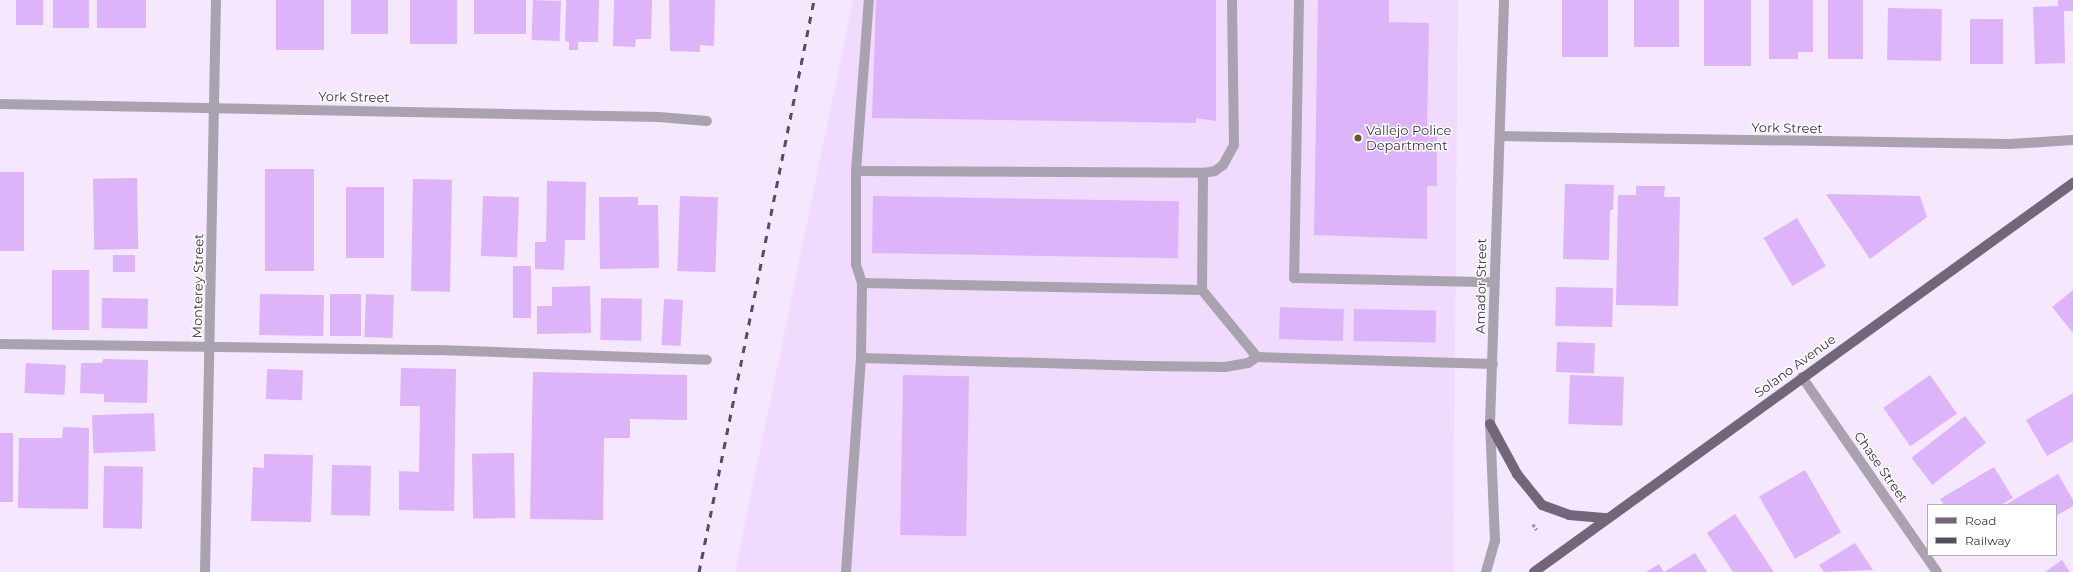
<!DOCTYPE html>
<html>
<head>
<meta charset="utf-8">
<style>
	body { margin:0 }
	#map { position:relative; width:2073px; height:572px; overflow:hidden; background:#f4e7fe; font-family:Montserrat,sans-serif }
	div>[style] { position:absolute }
	.built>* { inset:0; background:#f0dbff }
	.building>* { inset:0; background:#ddb4f9; transform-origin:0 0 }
	.path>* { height:2.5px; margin-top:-1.25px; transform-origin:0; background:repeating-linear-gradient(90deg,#9b92a3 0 3px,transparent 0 5px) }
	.minor>* { height:10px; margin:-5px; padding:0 5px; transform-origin:5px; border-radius:5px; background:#aaa3af }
	.major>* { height:10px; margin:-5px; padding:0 5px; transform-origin:5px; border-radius:5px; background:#72667b }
	.rail>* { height:3px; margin-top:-1.5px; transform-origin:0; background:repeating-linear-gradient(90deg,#554e5b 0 7px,transparent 0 14px) }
	.dots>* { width:11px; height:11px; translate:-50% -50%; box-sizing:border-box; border:2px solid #fff; border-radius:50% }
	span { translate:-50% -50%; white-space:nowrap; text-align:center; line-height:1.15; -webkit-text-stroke:3px #fff; paint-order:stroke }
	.street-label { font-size:13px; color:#39333e }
	.poi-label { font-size:13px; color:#39333e }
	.left { translate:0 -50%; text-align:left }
	.legend { position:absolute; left:1927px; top:504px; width:130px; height:52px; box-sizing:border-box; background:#fff; border:1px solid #b0adb2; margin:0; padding:5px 7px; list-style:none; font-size:12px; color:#39333e }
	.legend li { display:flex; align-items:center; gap:8px; height:20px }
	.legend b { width:20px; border:1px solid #b0adb2 }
</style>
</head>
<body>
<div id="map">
	<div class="built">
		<div style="clip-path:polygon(853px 0,1458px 0,1453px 572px,735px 572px)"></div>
	</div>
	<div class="building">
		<div style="left:16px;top:0;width:27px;height:25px"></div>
		<div style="left:53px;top:0;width:36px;height:28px"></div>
		<div style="left:97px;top:0;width:49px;height:28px"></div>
		<div style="left:276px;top:0;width:48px;height:50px"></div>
		<div style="left:351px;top:0;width:37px;height:34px"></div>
		<div style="left:410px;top:0;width:47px;height:44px"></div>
		<div style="left:474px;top:0;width:52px;height:34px"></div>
		<div style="left:533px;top:0;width:28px;height:40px;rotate:2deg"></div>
		<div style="clip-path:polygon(566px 0,599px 0,598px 42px,578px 42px,578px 50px,569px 50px,569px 42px,565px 41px)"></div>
		<div style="clip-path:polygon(614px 0,652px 0,651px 39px,636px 39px,635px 47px,613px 46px)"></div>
		<div style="clip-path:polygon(669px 0,715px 0,714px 46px,700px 45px,700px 52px,670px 51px)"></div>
		<div style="clip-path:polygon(876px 0,1216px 0,1216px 121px,1196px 118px,1196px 123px,872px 118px)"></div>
		<div style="clip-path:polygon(1318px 0,1389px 0,1389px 22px,1429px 23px,1427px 130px,1437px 130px,1437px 186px,1427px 186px,1427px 239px,1314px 235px)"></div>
		<div style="left:1562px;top:0;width:46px;height:57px"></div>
		<div style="left:1634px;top:0;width:45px;height:47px"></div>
		<div style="left:1704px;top:0;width:47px;height:66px"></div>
		<div style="clip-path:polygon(1769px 0,1813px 0,1813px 52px,1798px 52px,1798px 59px,1769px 59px)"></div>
		<div style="left:1828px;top:0;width:35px;height:59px"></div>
		<div style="clip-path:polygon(2058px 0,2073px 0,2073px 11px,2064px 11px,2065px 63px,2035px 64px,2033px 7px,2058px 6px)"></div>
		<div style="left:1888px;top:8px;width:54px;height:52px;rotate:1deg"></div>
		<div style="left:1970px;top:19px;width:33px;height:45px"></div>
		<div style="left:265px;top:169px;width:49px;height:102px"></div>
		<div style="left:0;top:172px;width:24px;height:79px"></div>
		<div style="left:137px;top:178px;width:71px;height:44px;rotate:89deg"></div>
		<div style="left:413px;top:179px;width:39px;height:112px;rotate:1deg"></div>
		<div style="clip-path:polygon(547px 181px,586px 182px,585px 240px,565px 240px,564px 270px,535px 269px,535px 242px,546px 242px)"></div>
		<div style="clip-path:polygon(1565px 184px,1614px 185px,1613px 210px,1610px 210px,1609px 260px,1563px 259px)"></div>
		<div style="clip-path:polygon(1636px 186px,1665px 186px,1664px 197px,1680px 197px,1678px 306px,1616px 305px,1618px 195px,1636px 195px)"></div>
		<div style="left:346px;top:187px;width:38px;height:71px"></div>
		<div style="clip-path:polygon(1826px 194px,1920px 196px,1927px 217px,1870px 259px)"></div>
		<div style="left:483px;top:196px;width:36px;height:60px;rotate:2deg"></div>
		<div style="left:680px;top:196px;width:38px;height:75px;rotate:2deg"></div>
		<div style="left:873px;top:196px;width:306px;height:57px;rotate:1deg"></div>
		<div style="clip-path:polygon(599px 197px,638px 197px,638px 205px,658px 205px,659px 268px,600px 269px)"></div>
		<div style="left:1797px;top:218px;width:56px;height:39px;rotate:59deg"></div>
		<div style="left:113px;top:255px;width:22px;height:17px"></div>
		<div style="left:513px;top:266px;width:18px;height:52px"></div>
		<div style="left:52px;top:270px;width:37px;height:60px"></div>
		<div style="clip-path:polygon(590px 286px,591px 333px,537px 334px,537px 306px,552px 306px,552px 287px)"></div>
		<div style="left:1556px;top:287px;width:57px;height:39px;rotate:1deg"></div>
		<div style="clip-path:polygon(2073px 290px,2073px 333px,2052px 307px)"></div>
		<div style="left:260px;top:294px;width:64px;height:41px;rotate:1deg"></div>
		<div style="left:330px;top:294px;width:31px;height:42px"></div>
		<div style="left:366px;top:294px;width:28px;height:43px;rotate:2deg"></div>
		<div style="left:102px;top:298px;width:46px;height:30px;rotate:1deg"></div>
		<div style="left:601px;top:298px;width:41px;height:42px;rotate:1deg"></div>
		<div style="left:664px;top:299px;width:19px;height:46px;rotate:3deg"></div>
		<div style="left:1280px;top:307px;width:64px;height:32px;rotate:2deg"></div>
		<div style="left:1354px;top:309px;width:82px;height:32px;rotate:1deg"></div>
		<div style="left:1557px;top:342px;width:38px;height:30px;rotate:2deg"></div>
		<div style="clip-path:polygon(103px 359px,148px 360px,147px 403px,104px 402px,104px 394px,80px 393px,81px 363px,102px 363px)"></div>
		<div style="left:26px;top:363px;width:40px;height:30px;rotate:3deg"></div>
		<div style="clip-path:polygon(401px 368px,456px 369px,454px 511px,399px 510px,399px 471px,419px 472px,420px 406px,400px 406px)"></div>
		<div style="left:267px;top:369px;width:36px;height:30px;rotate:2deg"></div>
		<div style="clip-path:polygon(533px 372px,687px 375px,687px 420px,630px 419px,630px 438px,604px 438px,603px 520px,530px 519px)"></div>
		<div style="left:903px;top:375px;width:66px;height:160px;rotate:1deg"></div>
		<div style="left:1570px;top:375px;width:54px;height:49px;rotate:2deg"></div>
		<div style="left:1930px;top:375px;width:47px;height:57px;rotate:55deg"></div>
		<div style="clip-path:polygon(2073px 393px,2073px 441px,2047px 456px,2026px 420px)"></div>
		<div style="left:154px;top:413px;width:38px;height:62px;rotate:88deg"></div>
		<div style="left:1965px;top:416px;width:34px;height:68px;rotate:52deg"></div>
		<div style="clip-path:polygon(63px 427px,89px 428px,88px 509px,18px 508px,19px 438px,62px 438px)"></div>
		<div style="left:0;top:433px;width:13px;height:69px"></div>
		<div style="left:514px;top:453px;width:65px;height:42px;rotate:89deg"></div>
		<div style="clip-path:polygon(264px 454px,313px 455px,311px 522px,251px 521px,253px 467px,264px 468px)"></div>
		<div style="left:332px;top:465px;width:39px;height:50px;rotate:1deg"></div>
		<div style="left:104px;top:466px;width:39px;height:62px;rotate:1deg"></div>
		<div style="clip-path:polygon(1994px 467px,2013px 498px,2001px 505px,1944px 505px,1940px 499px)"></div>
		<div style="left:1805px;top:470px;width:72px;height:53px;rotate:60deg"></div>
		<div style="clip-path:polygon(2058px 474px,2073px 500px,2073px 506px,2056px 516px,2056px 505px,2005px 505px)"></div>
		<div style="clip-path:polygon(1735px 514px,1774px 572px,1733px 572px,1707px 533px)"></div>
		<div style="clip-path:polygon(1855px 543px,1873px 570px,1824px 572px,1819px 565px)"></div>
		<div style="clip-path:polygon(1695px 553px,1707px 572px,1646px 572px,1659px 564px,1664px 572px)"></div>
		<div style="clip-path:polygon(2062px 560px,2070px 572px,2045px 572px)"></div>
	</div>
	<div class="path">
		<div style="left:1533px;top:524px;width:7px;rotate:56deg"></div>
	</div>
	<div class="minor">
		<div style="left:1299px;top:0;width:278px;rotate:91deg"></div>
		<div style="left:1294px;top:278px;width:199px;rotate:1.2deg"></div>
		<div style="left:0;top:104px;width:659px;rotate:1.13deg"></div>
		<div style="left:659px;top:117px;width:48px;rotate:4.8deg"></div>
		<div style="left:1500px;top:136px;width:510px;rotate:0.9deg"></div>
		<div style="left:2010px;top:144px;width:63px;rotate:-3.6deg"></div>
		<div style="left:856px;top:171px;width:347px;rotate:0.3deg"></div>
		<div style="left:862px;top:283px;width:340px;rotate:1.2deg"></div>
		<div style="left:1202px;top:290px;width:117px;rotate:-89.5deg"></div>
		<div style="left:1203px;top:173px;width:12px;rotate:-9deg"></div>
		<div style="left:1215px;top:171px;width:10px;rotate:-37deg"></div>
		<div style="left:1223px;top:165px;width:23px;rotate:-61deg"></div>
		<div style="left:1234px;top:145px;width:145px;rotate:-90.8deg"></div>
		<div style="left:0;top:344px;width:439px;rotate:0.8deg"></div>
		<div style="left:439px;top:350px;width:268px;rotate:2.1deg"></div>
		<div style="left:1257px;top:357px;width:236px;rotate:1.7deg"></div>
		<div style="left:861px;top:358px;width:285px;rotate:1.6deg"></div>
		<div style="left:1146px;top:366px;width:79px;rotate:0.7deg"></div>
		<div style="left:1225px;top:367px;width:23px;rotate:-10deg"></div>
		<div style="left:1248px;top:363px;width:11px;rotate:-34deg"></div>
		<div style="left:1257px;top:357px;width:87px;rotate:-129.4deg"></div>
		<div style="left:1802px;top:377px;width:237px;rotate:55.3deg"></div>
		<div style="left:205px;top:572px;width:572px;rotate:-88.9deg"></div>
		<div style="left:846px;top:572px;width:215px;rotate:-86deg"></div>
		<div style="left:861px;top:358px;width:75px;rotate:-89.2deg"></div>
		<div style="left:862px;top:283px;width:20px;rotate:-108deg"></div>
		<div style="left:856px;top:264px;width:93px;rotate:-90deg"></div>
		<div style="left:856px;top:171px;width:171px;rotate:-85.7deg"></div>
		<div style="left:1486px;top:572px;width:32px;rotate:-74deg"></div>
		<div style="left:1495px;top:541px;width:117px;rotate:-92.4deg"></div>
		<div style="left:1490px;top:424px;width:424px;rotate:-88.1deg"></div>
	</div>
	<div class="major">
		<div style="left:1490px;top:424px;width:57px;rotate:61.6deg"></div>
		<div style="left:1517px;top:474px;width:40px;rotate:51deg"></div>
		<div style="left:1542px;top:505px;width:29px;rotate:20deg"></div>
		<div style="left:1569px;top:515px;width:38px;rotate:5deg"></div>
		<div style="left:1534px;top:572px;width:665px;rotate:-35.82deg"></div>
	</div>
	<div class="rail">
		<div style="left:699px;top:572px;width:583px;rotate:-78.63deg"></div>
	</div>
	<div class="dots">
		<div style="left:1358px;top:138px;background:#715227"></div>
	</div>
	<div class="street-label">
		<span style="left:354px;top:97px;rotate:1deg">York Street</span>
		<span style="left:1787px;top:128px;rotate:1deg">York Street</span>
		<span style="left:198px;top:286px;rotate:-89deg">Monterey Street</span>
		<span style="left:1481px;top:286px;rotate:-89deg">Amador Street</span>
		<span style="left:1795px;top:366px;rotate:-36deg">Solano Avenue</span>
		<span style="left:1881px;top:467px;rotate:55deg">Chase Street</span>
	</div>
	<div class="poi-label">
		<span class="left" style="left:1366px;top:138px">Vallejo Police<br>Department</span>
	</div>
	<ul class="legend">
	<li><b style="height:5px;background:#72667b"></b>Road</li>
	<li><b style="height:5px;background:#554e5b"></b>Railway</li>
	</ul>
</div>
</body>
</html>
